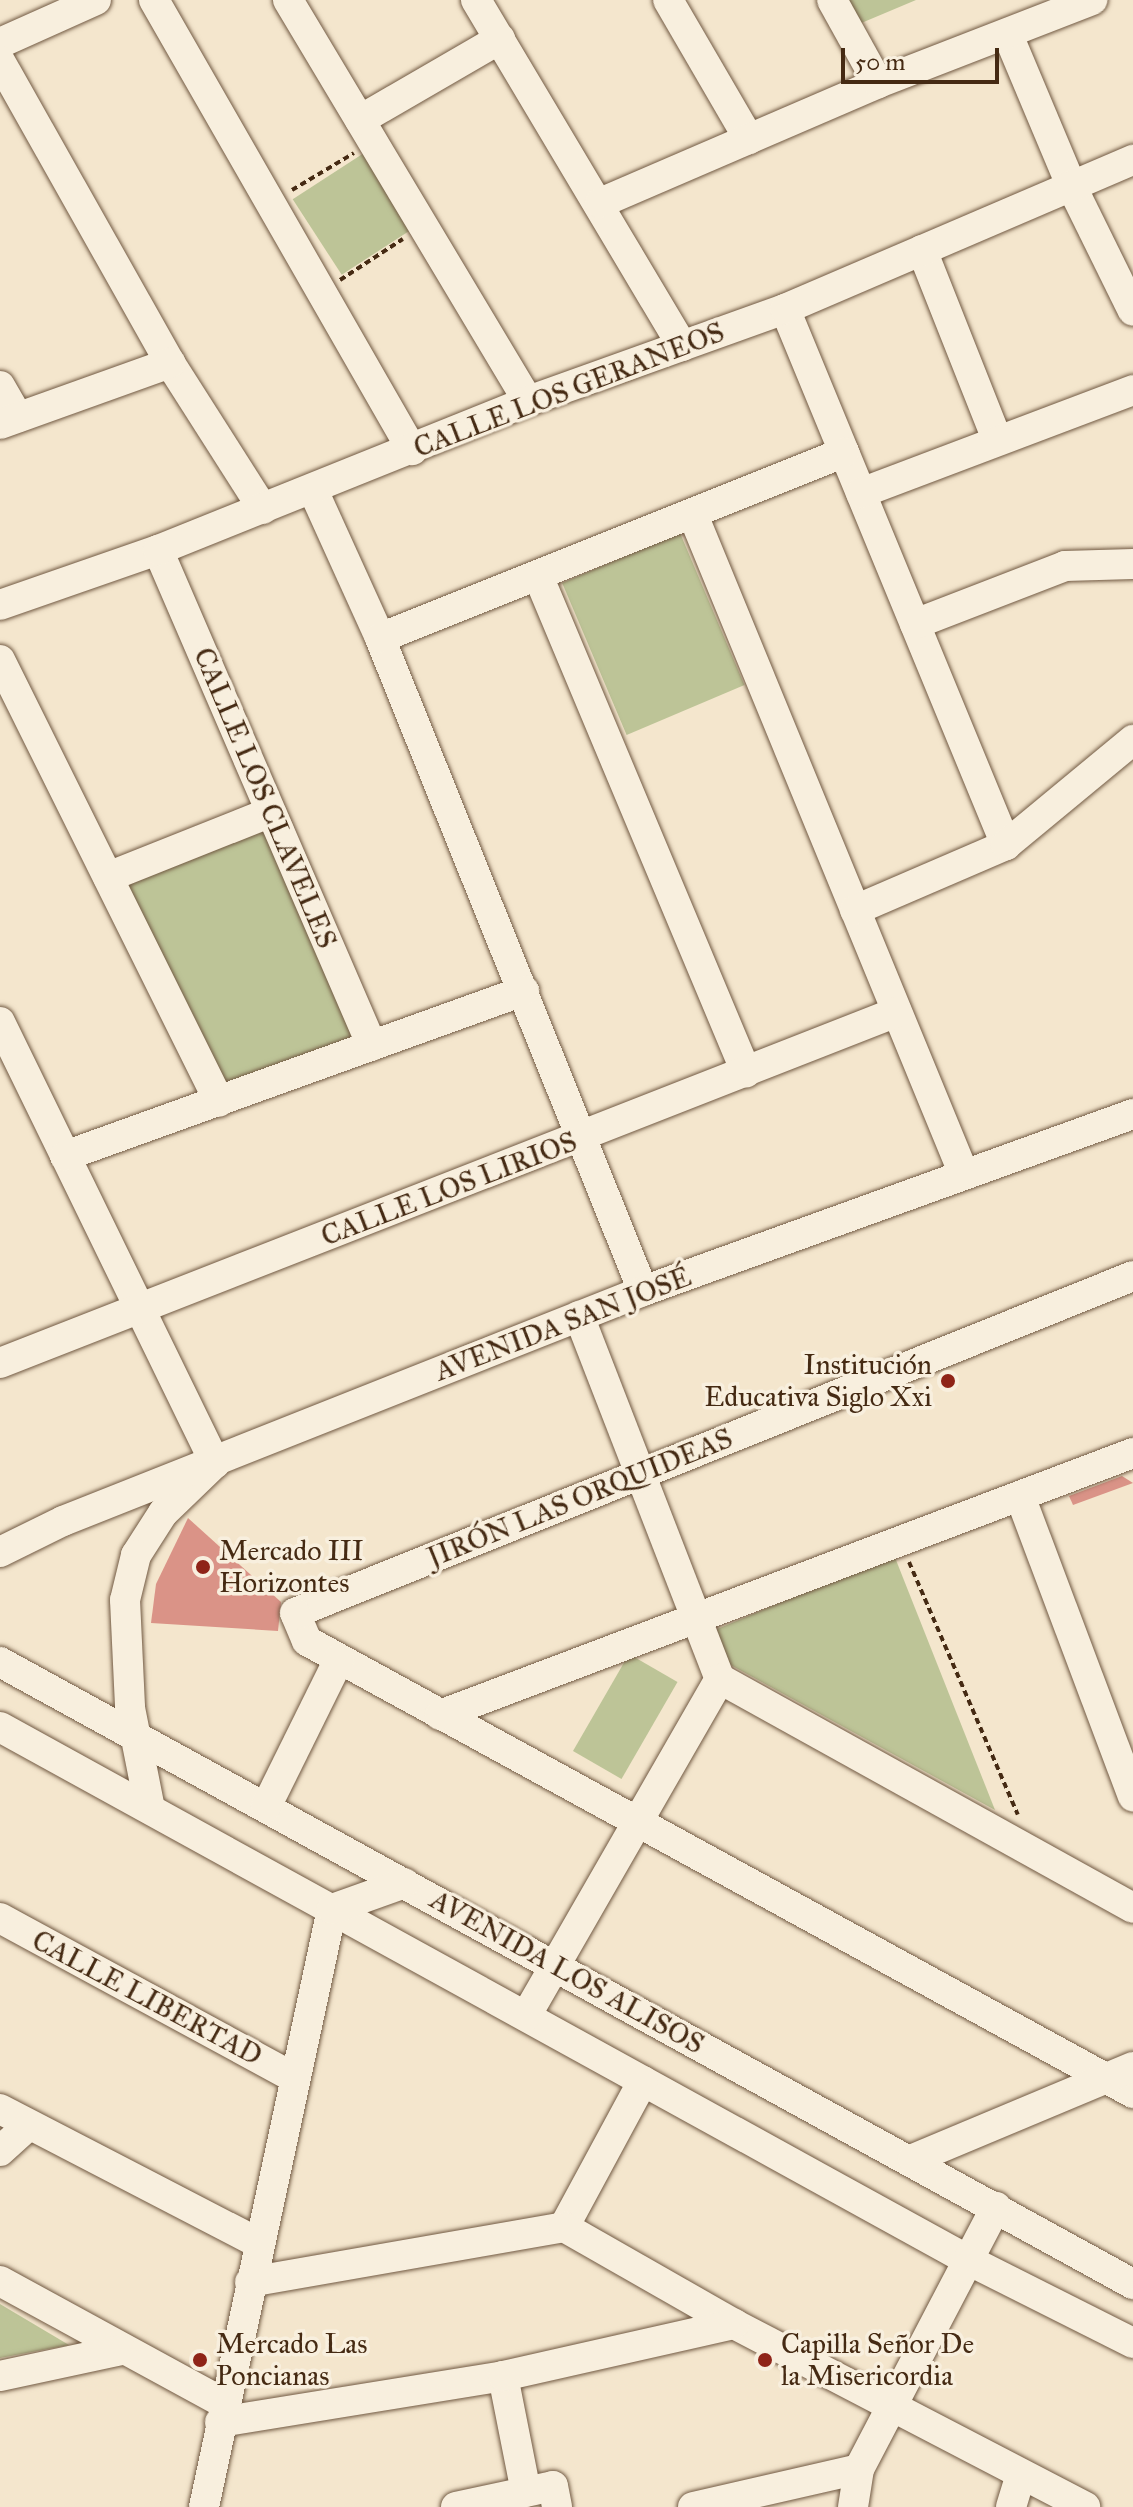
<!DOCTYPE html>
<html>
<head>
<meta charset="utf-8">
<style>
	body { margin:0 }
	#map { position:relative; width:1133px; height:2507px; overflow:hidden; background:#f4e6cd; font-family:"IM FELL Great Primer",serif }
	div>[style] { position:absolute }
	.green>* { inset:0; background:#bdc497; transform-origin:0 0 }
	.building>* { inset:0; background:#da9387 }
	.path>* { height:4px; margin-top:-2px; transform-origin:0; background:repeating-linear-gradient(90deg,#452a13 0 6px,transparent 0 10px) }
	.roads { filter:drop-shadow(0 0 2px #715942) drop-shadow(0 0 2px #715942) }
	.minor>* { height:30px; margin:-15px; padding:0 15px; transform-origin:15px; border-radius:15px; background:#f8efde }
	.dots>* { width:22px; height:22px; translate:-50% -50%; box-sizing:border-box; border:4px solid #f8efde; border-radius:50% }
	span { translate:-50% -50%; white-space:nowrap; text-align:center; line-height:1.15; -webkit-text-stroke:7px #f8efde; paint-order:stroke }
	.street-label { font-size:28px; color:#452a13 }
	.poi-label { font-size:28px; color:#452a13 }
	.right { translate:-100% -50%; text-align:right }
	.left { translate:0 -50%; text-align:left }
	.scale { position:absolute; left:841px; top:48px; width:158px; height:36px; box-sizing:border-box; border:4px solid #452a13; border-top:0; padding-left:10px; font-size:24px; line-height:28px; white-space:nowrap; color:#452a13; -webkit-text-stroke:6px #f8efde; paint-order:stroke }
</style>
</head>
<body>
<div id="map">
	<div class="green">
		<div style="clip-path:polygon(845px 0,916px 0,859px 24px)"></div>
		<div style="left:364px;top:153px;width:90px;height:85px;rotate:57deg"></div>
		<div style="left:680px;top:533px;width:165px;height:128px;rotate:67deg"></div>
		<div style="left:260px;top:808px;width:253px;height:154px;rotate:67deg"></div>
		<div style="clip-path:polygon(894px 1555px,995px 1810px,727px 1663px,715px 1630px)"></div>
		<div style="left:629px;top:1654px;width:56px;height:112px;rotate:30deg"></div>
		<div style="clip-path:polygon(0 2304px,69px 2345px,0 2358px)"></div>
	</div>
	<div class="building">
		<div style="clip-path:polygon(1122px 1476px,1133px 1483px,1073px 1505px,1069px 1496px)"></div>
		<div style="clip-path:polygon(188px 1518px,281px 1602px,278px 1631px,151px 1623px,156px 1584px)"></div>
	</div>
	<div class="path">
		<div style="left:292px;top:190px;width:72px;rotate:-30.8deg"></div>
		<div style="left:340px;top:280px;width:75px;rotate:-33.1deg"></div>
		<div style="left:909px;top:1562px;width:275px;rotate:66.7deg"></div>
	</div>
	<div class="roads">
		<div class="minor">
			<div style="left:154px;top:0;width:519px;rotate:60.17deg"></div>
			<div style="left:288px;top:0;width:467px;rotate:59.1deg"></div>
			<div style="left:476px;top:0;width:403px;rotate:59.2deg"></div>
			<div style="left:668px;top:0;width:161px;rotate:59.8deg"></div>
			<div style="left:832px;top:0;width:95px;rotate:61deg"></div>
			<div style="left:1008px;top:35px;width:163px;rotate:67.2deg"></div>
			<div style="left:1071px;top:185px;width:140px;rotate:63.8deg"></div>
			<div style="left:0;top:43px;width:105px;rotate:-24.1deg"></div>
			<div style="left:0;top:61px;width:347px;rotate:60.6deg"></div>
			<div style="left:170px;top:363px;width:173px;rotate:57.5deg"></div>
			<div style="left:360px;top:120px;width:162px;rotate:-30.1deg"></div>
			<div style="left:600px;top:203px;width:303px;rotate:-23.3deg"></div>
			<div style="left:878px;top:83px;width:230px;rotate:-21.2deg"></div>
			<div style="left:922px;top:250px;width:203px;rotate:68.4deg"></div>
			<div style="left:785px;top:309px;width:580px;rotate:67.59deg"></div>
			<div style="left:0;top:386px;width:36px;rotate:60deg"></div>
			<div style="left:0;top:424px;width:181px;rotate:-19.7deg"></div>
			<div style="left:313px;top:490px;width:162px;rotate:65.6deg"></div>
			<div style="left:380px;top:638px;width:704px;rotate:68.06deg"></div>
			<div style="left:861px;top:493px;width:291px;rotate:-20.7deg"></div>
			<div style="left:693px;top:515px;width:710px;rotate:67.66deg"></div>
			<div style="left:158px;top:550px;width:540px;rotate:66.66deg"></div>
			<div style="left:539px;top:578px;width:536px;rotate:67.26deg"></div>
			<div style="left:0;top:605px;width:167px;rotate:-19.2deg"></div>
			<div style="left:158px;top:550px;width:399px;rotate:-21.9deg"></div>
			<div style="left:528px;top:401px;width:273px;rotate:-19.7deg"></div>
			<div style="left:785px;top:309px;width:379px;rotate:-23.2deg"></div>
			<div style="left:915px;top:624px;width:161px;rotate:-21.1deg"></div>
			<div style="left:1065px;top:566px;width:68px;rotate:-1.7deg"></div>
			<div style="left:380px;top:638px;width:500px;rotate:-21.8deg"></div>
			<div style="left:0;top:660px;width:493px;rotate:63.6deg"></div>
			<div style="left:108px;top:877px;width:175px;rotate:-21.7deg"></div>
			<div style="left:855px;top:910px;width:164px;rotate:-23.3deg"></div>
			<div style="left:1006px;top:845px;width:165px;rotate:-39.6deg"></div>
			<div style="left:0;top:1022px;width:491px;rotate:64deg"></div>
			<div style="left:215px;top:1463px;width:72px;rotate:136.1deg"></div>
			<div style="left:163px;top:1513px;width:50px;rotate:122.7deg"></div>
			<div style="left:136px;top:1555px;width:46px;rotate:103.7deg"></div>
			<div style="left:125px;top:1600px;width:108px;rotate:87.3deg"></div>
			<div style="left:130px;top:1708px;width:103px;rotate:78.8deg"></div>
			<div style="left:65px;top:1156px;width:488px;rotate:-19.8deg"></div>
			<div style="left:1133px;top:1276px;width:903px;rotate:158.09deg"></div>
			<div style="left:295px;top:1613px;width:30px;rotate:67deg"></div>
			<div style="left:307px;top:1641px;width:942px;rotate:28.69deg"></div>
			<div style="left:579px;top:1316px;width:389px;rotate:68.8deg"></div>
			<div style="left:720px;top:1679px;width:472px;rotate:29deg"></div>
			<div style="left:0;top:1363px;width:963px;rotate:-21.37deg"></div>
			<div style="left:1020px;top:1496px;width:321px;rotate:69.4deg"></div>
			<div style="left:0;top:1552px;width:70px;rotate:-26.2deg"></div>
			<div style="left:63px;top:1521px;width:624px;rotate:-21.63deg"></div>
			<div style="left:643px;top:1291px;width:521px;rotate:-19.86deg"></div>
			<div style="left:0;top:1662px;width:1293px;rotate:28.77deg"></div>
			<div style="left:440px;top:1715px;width:741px;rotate:-20.71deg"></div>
			<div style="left:0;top:1727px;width:1105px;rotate:28.84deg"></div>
			<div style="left:968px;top:2260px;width:185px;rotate:26.7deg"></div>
			<div style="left:266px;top:1807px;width:165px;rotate:-63.7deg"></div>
			<div style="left:0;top:1918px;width:336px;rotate:28.5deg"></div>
			<div style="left:526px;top:2016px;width:389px;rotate:-60.1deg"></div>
			<div style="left:0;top:2109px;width:292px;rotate:27.4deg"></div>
			<div style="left:0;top:2151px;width:39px;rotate:-42deg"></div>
			<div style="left:913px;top:2159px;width:238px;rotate:-22.7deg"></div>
			<div style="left:564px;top:2227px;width:166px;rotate:-61.6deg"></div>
			<div style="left:0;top:2281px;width:255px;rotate:28.6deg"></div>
			<div style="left:250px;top:2282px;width:319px;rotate:-9.9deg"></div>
			<div style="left:564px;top:2227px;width:196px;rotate:29.7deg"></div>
			<div style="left:734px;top:2324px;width:396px;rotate:27.5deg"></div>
			<div style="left:0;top:2376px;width:124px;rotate:-12.1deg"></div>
			<div style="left:503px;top:2376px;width:118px;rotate:78.8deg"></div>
			<div style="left:220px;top:2422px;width:287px;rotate:-9.2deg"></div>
			<div style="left:503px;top:2376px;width:237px;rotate:-12.7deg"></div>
			<div style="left:204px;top:2507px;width:612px;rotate:-77.92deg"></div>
			<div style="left:332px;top:1909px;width:77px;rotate:-19.6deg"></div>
			<div style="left:456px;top:2507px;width:99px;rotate:-12.2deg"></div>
			<div style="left:553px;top:2486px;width:21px;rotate:79deg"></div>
			<div style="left:693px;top:2507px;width:170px;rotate:-12.9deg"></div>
			<div style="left:853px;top:2507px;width:38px;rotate:-81deg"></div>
			<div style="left:859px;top:2469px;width:296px;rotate:-62.4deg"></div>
			<div style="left:1011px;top:2507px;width:34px;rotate:-73deg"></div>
		</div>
	</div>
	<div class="dots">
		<div style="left:948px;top:1381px;background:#8f2418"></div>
		<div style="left:203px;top:1567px;background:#8f2418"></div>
		<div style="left:200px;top:2360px;background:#8f2418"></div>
		<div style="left:765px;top:2360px;background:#8f2418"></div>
	</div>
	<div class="street-label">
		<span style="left:569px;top:390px;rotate:-21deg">CALLE LOS GERANEOS</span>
		<span style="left:265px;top:798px;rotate:67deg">CALLE LOS CLAVELES</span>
		<span style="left:449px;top:1189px;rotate:-21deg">CALLE LOS LIRIOS</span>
		<span style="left:563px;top:1324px;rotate:-21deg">AVENIDA SAN JOSÉ</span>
		<span style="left:580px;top:1498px;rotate:-22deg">JIRÓN LAS ORQUIDEAS</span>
		<span style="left:567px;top:1972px;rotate:29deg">AVENIDA LOS ALISOS</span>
		<span style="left:147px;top:1998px;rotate:28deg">CALLE LIBERTAD</span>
	</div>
	<div class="poi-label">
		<span class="right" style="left:932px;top:1381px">Institución<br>Educativa Siglo Xxi</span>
		<span class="left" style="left:219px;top:1567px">Mercado III<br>Horizontes</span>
		<span class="left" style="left:216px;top:2360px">Mercado Las<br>Poncianas</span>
		<span class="left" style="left:781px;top:2360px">Capilla Señor De<br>la Misericordia</span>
	</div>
	<div class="scale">50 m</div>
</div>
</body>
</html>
